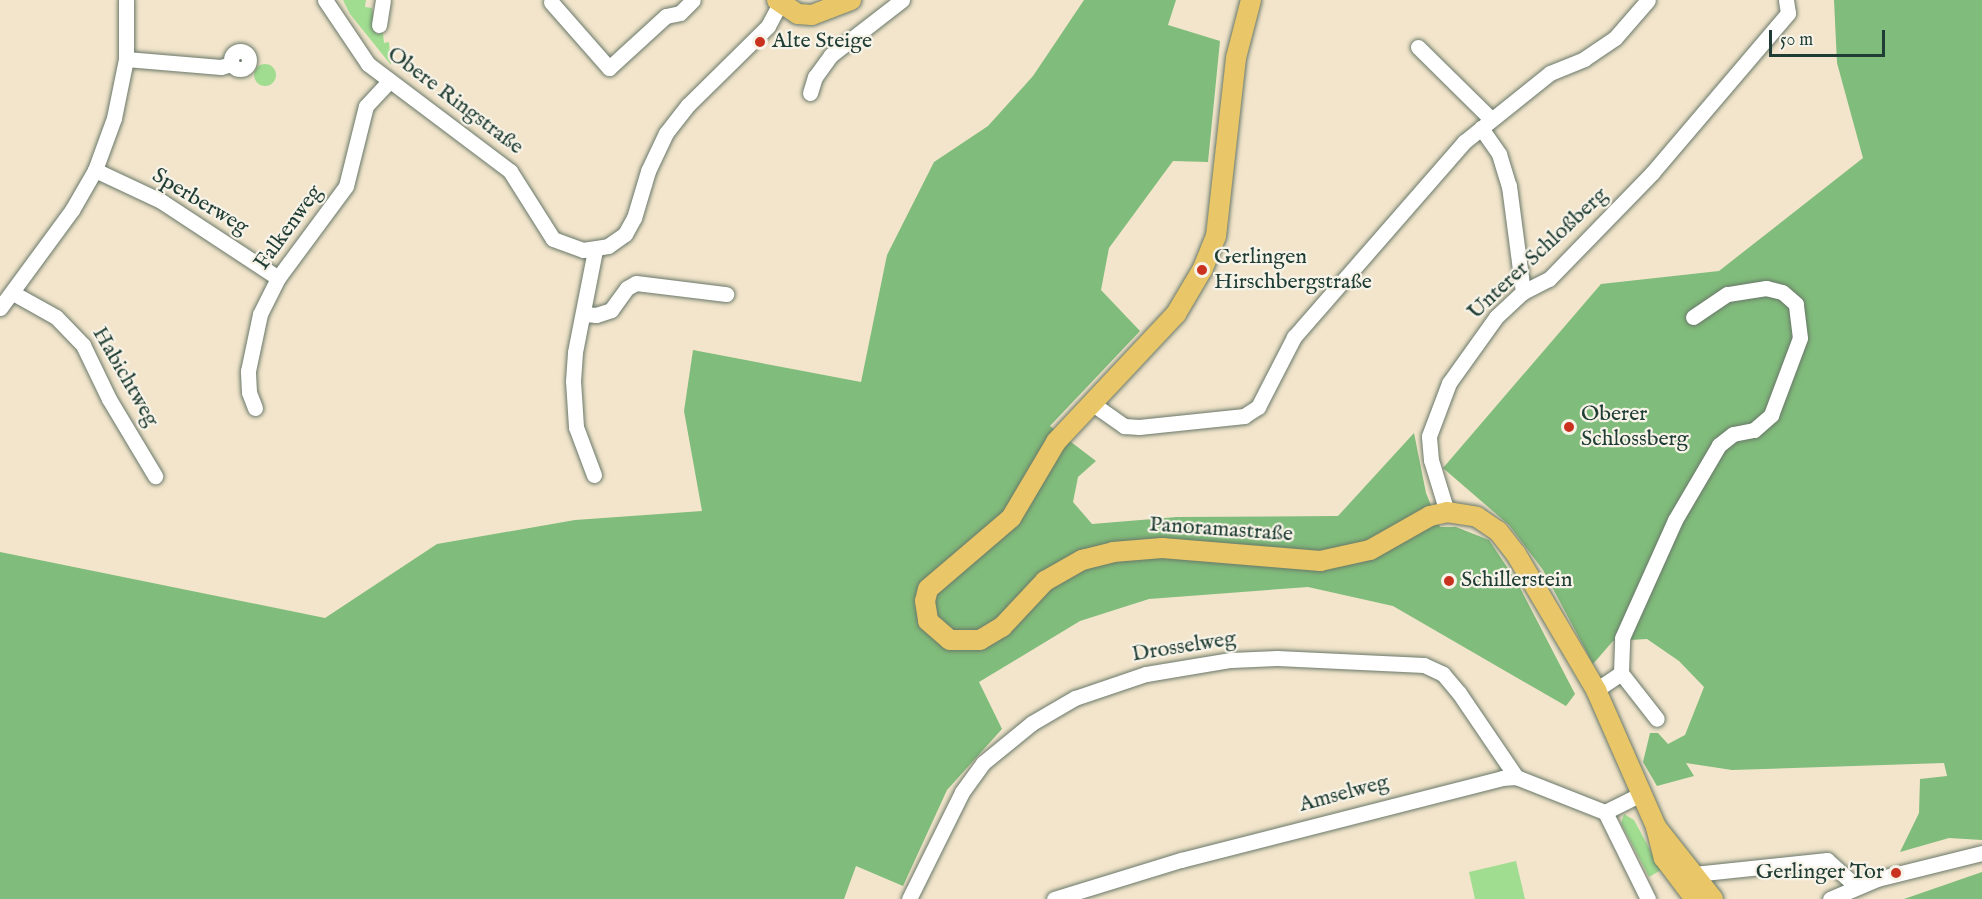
<!DOCTYPE html>
<html>
<head>
<meta charset="utf-8">
<style>
	body { margin:0 }
	#map { position:relative; width:1982px; height:899px; overflow:hidden; background:#f2e5cb; font-family:"IM FELL English",serif }
	div>[style] { position:absolute }
	.green>* { inset:0; background:#a0dd91 }
	.round { border-radius:50% }
	.forest>* { inset:0; background:#80bc7b }
	.roads { filter:drop-shadow(0 0 2px #697869) drop-shadow(0 0 2px #697869) }
	.minor>* { height:15px; margin:-7.5px; padding:0 7.5px; transform-origin:7.5px; border-radius:7.5px; background:#fff }
	.minor>.ring { margin:-7.5px; padding:0; box-sizing:content-box; background:none; border:15px solid #fff; border-radius:50% }
	.major>* { height:20px; margin:-10px; padding:0 10px; transform-origin:10px; border-radius:10px; background:#e9c769 }
	.dots>* { width:16px; height:16px; translate:-50% -50%; box-sizing:border-box; border:3px solid #f7f3e8; border-radius:50% }
	span { translate:-50% -50%; white-space:nowrap; text-align:center; line-height:1.15; -webkit-text-stroke:4.5px #f7f3e8; paint-order:stroke }
	.poi-label { font-size:22px; color:#1f3d34 }
	.left { translate:0 -50%; text-align:left }
	.right { translate:-100% -50%; text-align:right }
	.street-label { font-size:22px; color:#1f3d34 }
	.scale { position:absolute; left:1769px; top:30px; width:116px; height:27px; box-sizing:border-box; border:3px solid #1f3d34; border-top:0; padding-left:8px; font-size:18px; line-height:21px; white-space:nowrap; color:#1f3d34; -webkit-text-stroke:4px #f7f3e8; paint-order:stroke }
</style>
</head>
<body>
<div id="map">
	<div class="green">
		<div style="clip-path:polygon(343px 0,366px 0,365px 7px,372px 8px,376px 34px,383px 33px,384px 43px,389px 42px,391px 65px,350px 14px)"></div>
		<div class="round" style="left:254px;top:64px;width:22px;height:22px"></div>
		<div style="clip-path:polygon(1624px 814px,1634px 820px,1661px 870px,1649px 877px,1621px 823px)"></div>
		<div style="clip-path:polygon(1516px 861px,1525px 899px,1475px 899px,1469px 872px)"></div>
	</div>
	<div class="forest">
		<div style="clip-path:polygon(1084px 0,1176px 0,1168px 25px,1220px 41px,1208px 162px,1173px 161px,1109px 248px,1101px 290px,1140px 331px,1050px 426px,1096px 461px,1078px 477px,1073px 502px,1092px 524px,1177px 517px,1338px 516px,1414px 433px,1426px 493px,1440px 527px,1456px 527px,1489px 540px,1517px 582px,1575px 694px,1566px 706px,1393px 606px,1308px 587px,1149px 599px,1080px 621px,979px 682px,1002px 729px,947px 790px,903px 886px,856px 866px,844px 899px,0 899px,0 552px,325px 618px,437px 544px,575px 520px,702px 511px,684px 411px,693px 350px,861px 382px,887px 255px,934px 162px,988px 126px,1033px 76px)"></div>
		<div style="clip-path:polygon(1834px 0,1982px 0,1982px 840px,1949px 838px,1900px 852px,1919px 813px,1920px 779px,1947px 776px,1944px 763px,1732px 770px,1686px 763px,1694px 776px,1657px 786px,1643px 762px,1650px 733px,1658px 733px,1668px 744px,1685px 735px,1704px 687px,1679px 661px,1647px 639px,1613px 641px,1593px 664px,1543px 570px,1509px 525px,1443px 468px,1601px 284px,1719px 271px,1863px 158px,1837px 63px)"></div>
		<div style="clip-path:polygon(1982px 872px,1982px 899px,1904px 899px)"></div>
	</div>
	<div class="roads">
		<div class="minor">
			<div style="left:325px;top:0;width:77px;rotate:56.1deg"></div>
			<div style="left:368px;top:64px;width:178px;rotate:37deg"></div>
			<div style="left:510px;top:171px;width:80px;rotate:57.7deg"></div>
			<div style="left:553px;top:239px;width:32px;rotate:20deg"></div>
			<div style="left:583px;top:250px;width:25px;rotate:-9deg"></div>
			<div style="left:608px;top:246px;width:21px;rotate:-35deg"></div>
			<div style="left:625px;top:234px;width:18px;rotate:-61deg"></div>
			<div style="left:634px;top:218px;width:49px;rotate:-73.4deg"></div>
			<div style="left:648px;top:171px;width:42px;rotate:-64.7deg"></div>
			<div style="left:666px;top:133px;width:36px;rotate:-52deg"></div>
			<div style="left:688px;top:105px;width:112px;rotate:-44.6deg"></div>
			<div style="left:768px;top:26px;width:26px;rotate:-62deg"></div>
			<div style="left:551px;top:2px;width:88px;rotate:48.7deg"></div>
			<div style="left:609px;top:68px;width:77px;rotate:-42.4deg"></div>
			<div style="left:666px;top:16px;width:14px;rotate:-12deg"></div>
			<div style="left:680px;top:13px;width:18px;rotate:-45deg"></div>
			<div style="left:379px;top:25px;width:25px;rotate:-81deg"></div>
			<div style="left:1418px;top:47px;width:103px;rotate:44.6deg"></div>
			<div class="ring" style="left:231px;top:51px;width:3px;height:3px"></div>
			<div style="left:126px;top:59px;width:95px;rotate:4.8deg"></div>
			<div style="left:221px;top:67px;width:10px;rotate:-17deg"></div>
			<div style="left:810px;top:93px;width:17px;rotate:-73deg"></div>
			<div style="left:815px;top:77px;width:27px;rotate:-54deg"></div>
			<div style="left:831px;top:55px;width:90px;rotate:-37.8deg"></div>
			<div style="left:1481px;top:128px;width:32px;rotate:55deg"></div>
			<div style="left:1499px;top:154px;width:34px;rotate:73deg"></div>
			<div style="left:1509px;top:186px;width:107px;rotate:82.5deg"></div>
			<div style="left:95px;top:170px;width:73px;rotate:25.2deg"></div>
			<div style="left:161px;top:201px;width:140px;rotate:33.3deg"></div>
			<div style="left:13px;top:293px;width:49px;rotate:29.2deg"></div>
			<div style="left:56px;top:317px;width:39px;rotate:46deg"></div>
			<div style="left:83px;top:345px;width:60px;rotate:64.3deg"></div>
			<div style="left:109px;top:399px;width:90px;rotate:59.1deg"></div>
			<div style="left:0;top:308px;width:122px;rotate:-53.7deg"></div>
			<div style="left:72px;top:210px;width:46px;rotate:-60.1deg"></div>
			<div style="left:95px;top:170px;width:55px;rotate:-69.9deg"></div>
			<div style="left:114px;top:118px;width:60px;rotate:-78.5deg"></div>
			<div style="left:126px;top:59px;width:59px;rotate:-90deg"></div>
			<div style="left:585px;top:314px;width:11px;rotate:5deg"></div>
			<div style="left:596px;top:315px;width:16px;rotate:-18deg"></div>
			<div style="left:611px;top:310px;width:27px;rotate:-54deg"></div>
			<div style="left:627px;top:288px;width:10px;rotate:-29deg"></div>
			<div style="left:636px;top:283px;width:91px;rotate:7deg"></div>
			<div style="left:1090px;top:402px;width:42px;rotate:35.2deg"></div>
			<div style="left:1124px;top:426px;width:15px;rotate:4deg"></div>
			<div style="left:1139px;top:427px;width:106px;rotate:-6deg"></div>
			<div style="left:1244px;top:416px;width:17px;rotate:-33deg"></div>
			<div style="left:1258px;top:407px;width:79px;rotate:-62.8deg"></div>
			<div style="left:1294px;top:337px;width:259px;rotate:-48.9deg"></div>
			<div style="left:1464px;top:142px;width:110px;rotate:-38.7deg"></div>
			<div style="left:1550px;top:73px;width:37px;rotate:-22deg"></div>
			<div style="left:1584px;top:59px;width:37px;rotate:-34deg"></div>
			<div style="left:1615px;top:38px;width:50px;rotate:-49deg"></div>
			<div style="left:255px;top:408px;width:17px;rotate:-111deg"></div>
			<div style="left:249px;top:392px;width:21px;rotate:-93deg"></div>
			<div style="left:248px;top:371px;width:58px;rotate:-78.1deg"></div>
			<div style="left:260px;top:314px;width:40px;rotate:-63.4deg"></div>
			<div style="left:278px;top:278px;width:114px;rotate:-53.5deg"></div>
			<div style="left:346px;top:186px;width:82px;rotate:-76deg"></div>
			<div style="left:366px;top:106px;width:33px;rotate:-47deg"></div>
			<div style="left:594px;top:475px;width:51px;rotate:-110.6deg"></div>
			<div style="left:576px;top:427px;width:46px;rotate:-93.7deg"></div>
			<div style="left:573px;top:381px;width:29px;rotate:-86deg"></div>
			<div style="left:575px;top:352px;width:104px;rotate:-78.9deg"></div>
			<div style="left:1447px;top:512px;width:54px;rotate:-107.1deg"></div>
			<div style="left:1431px;top:460px;width:24px;rotate:-95deg"></div>
			<div style="left:1429px;top:436px;width:57px;rotate:-69.3deg"></div>
			<div style="left:1449px;top:383px;width:81px;rotate:-54.5deg"></div>
			<div style="left:1496px;top:317px;width:37px;rotate:-43deg"></div>
			<div style="left:1523px;top:292px;width:29px;rotate:-27deg"></div>
			<div style="left:1549px;top:279px;width:148px;rotate:-45.8deg"></div>
			<div style="left:1652px;top:173px;width:210px;rotate:-49.6deg"></div>
			<div style="left:1788px;top:13px;width:13px;rotate:-99deg"></div>
			<div style="left:1621px;top:673px;width:35px;rotate:-88deg"></div>
			<div style="left:1622px;top:638px;width:129px;rotate:-65.8deg"></div>
			<div style="left:1675px;top:520px;width:87px;rotate:-59.6deg"></div>
			<div style="left:1719px;top:445px;width:18px;rotate:-38deg"></div>
			<div style="left:1733px;top:434px;width:21px;rotate:-11deg"></div>
			<div style="left:1754px;top:430px;width:23px;rotate:-41deg"></div>
			<div style="left:1771px;top:415px;width:82px;rotate:-69.4deg"></div>
			<div style="left:1800px;top:338px;width:34px;rotate:-97deg"></div>
			<div style="left:1796px;top:304px;width:18px;rotate:-139deg"></div>
			<div style="left:1782px;top:292px;width:16px;rotate:-166deg"></div>
			<div style="left:1766px;top:288px;width:39px;rotate:171deg"></div>
			<div style="left:1727px;top:294px;width:41px;rotate:145.9deg"></div>
			<div style="left:1596px;top:690px;width:30px;rotate:-34deg"></div>
			<div style="left:1621px;top:673px;width:58px;rotate:52deg"></div>
			<div style="left:1605px;top:812px;width:97px;rotate:63.7deg"></div>
			<div style="left:1694px;top:874px;width:134px;rotate:-6deg"></div>
			<div style="left:1827px;top:860px;width:39px;rotate:42deg"></div>
			<div style="left:909px;top:899px;width:119px;rotate:-63.6deg"></div>
			<div style="left:962px;top:792px;width:36px;rotate:-54deg"></div>
			<div style="left:983px;top:763px;width:63px;rotate:-39.2deg"></div>
			<div style="left:1032px;top:723px;width:50px;rotate:-30.2deg"></div>
			<div style="left:1075px;top:698px;width:75px;rotate:-18.7deg"></div>
			<div style="left:1146px;top:674px;width:86px;rotate:-9.4deg"></div>
			<div style="left:1231px;top:660px;width:46px;rotate:-2.5deg"></div>
			<div style="left:1277px;top:658px;width:147px;rotate:2.7deg"></div>
			<div style="left:1424px;top:665px;width:21px;rotate:25deg"></div>
			<div style="left:1443px;top:674px;width:25px;rotate:50deg"></div>
			<div style="left:1459px;top:693px;width:102px;rotate:55.8deg"></div>
			<div style="left:1054px;top:899px;width:133px;rotate:-17.1deg"></div>
			<div style="left:1181px;top:860px;width:331px;rotate:-14.3deg"></div>
			<div style="left:1502px;top:778px;width:14px;rotate:-4deg"></div>
			<div style="left:1516px;top:777px;width:96px;rotate:21.5deg"></div>
			<div style="left:1605px;top:812px;width:40px;rotate:-26.6deg"></div>
			<div style="left:1830px;top:899px;width:51px;rotate:-23.1deg"></div>
			<div style="left:1877px;top:879px;width:108px;rotate:-13.9deg"></div>
		</div>
		<div class="major">
			<div style="left:777px;top:0;width:25px;rotate:34deg"></div>
			<div style="left:798px;top:14px;width:14px;rotate:4deg"></div>
			<div style="left:812px;top:15px;width:42px;rotate:-21deg"></div>
			<div style="left:1251px;top:0;width:60px;rotate:104.5deg"></div>
			<div style="left:1236px;top:58px;width:179px;rotate:96.4deg"></div>
			<div style="left:1216px;top:236px;width:37px;rotate:112deg"></div>
			<div style="left:1202px;top:270px;width:51px;rotate:120.6deg"></div>
			<div style="left:1176px;top:314px;width:175px;rotate:133.2deg"></div>
			<div style="left:1056px;top:442px;width:88px;rotate:120.6deg"></div>
			<div style="left:1011px;top:518px;width:109px;rotate:139.5deg"></div>
			<div style="left:928px;top:589px;width:12px;rotate:104deg"></div>
			<div style="left:925px;top:601px;width:20px;rotate:81deg"></div>
			<div style="left:928px;top:621px;width:29px;rotate:41deg"></div>
			<div style="left:950px;top:640px;width:30px"></div>
			<div style="left:980px;top:640px;width:26px;rotate:-31deg"></div>
			<div style="left:1002px;top:627px;width:63px;rotate:-46.9deg"></div>
			<div style="left:1045px;top:581px;width:43px;rotate:-29.6deg"></div>
			<div style="left:1082px;top:560px;width:32px;rotate:-14deg"></div>
			<div style="left:1113px;top:552px;width:49px;rotate:-4.7deg"></div>
			<div style="left:1162px;top:548px;width:159px;rotate:4.7deg"></div>
			<div style="left:1320px;top:561px;width:51px;rotate:-12.4deg"></div>
			<div style="left:1370px;top:550px;width:69px;rotate:-29.5deg"></div>
			<div style="left:1430px;top:516px;width:17px;rotate:-13deg"></div>
			<div style="left:1447px;top:512px;width:30px;rotate:9deg"></div>
			<div style="left:1477px;top:517px;width:25px;rotate:34deg"></div>
			<div style="left:1498px;top:531px;width:29px;rotate:52deg"></div>
			<div style="left:1516px;top:554px;width:158px;rotate:59.5deg"></div>
			<div style="left:1596px;top:690px;width:150px;rotate:66.3deg"></div>
			<div style="left:1656px;top:827px;width:32px;rotate:76deg"></div>
			<div style="left:1664px;top:858px;width:51px;rotate:52.9deg"></div>
			<div style="left:1656px;top:827px;width:92px;rotate:51.6deg"></div>
		</div>
	</div>
	<div class="dots">
		<div style="left:760px;top:42px;background:#c8321e"></div>
		<div style="left:1202px;top:270px;background:#c8321e"></div>
		<div style="left:1569px;top:427px;background:#c8321e"></div>
		<div style="left:1449px;top:581px;background:#c8321e"></div>
		<div style="left:1896px;top:873px;background:#c8321e"></div>
	</div>
	<div class="poi-label">
		<span class="left" style="left:772px;top:42px">Alte Steige</span>
		<span class="left" style="left:1214px;top:270px">Gerlingen<br>Hirschbergstraße</span>
		<span class="left" style="left:1581px;top:427px">Oberer<br>Schlossberg</span>
		<span class="left" style="left:1461px;top:581px">Schillerstein</span>
		<span class="right" style="left:1884px;top:873px">Gerlinger Tor</span>
	</div>
	<div class="street-label">
		<span style="left:455px;top:101px;rotate:37deg">Obere Ringstraße</span>
		<span style="left:200px;top:202px;rotate:31deg">Sperberweg</span>
		<span style="left:289px;top:228px;rotate:-54deg">Falkenweg</span>
		<span style="left:1538px;top:254px;rotate:-43deg">Unterer Schloßberg</span>
		<span style="left:125px;top:377px;rotate:60deg">Habichtweg</span>
		<span style="left:1221px;top:530px;rotate:4deg">Panoramastraße</span>
		<span style="left:1184px;top:647px;rotate:-9deg">Drosselweg</span>
		<span style="left:1344px;top:794px;rotate:-15deg">Amselweg</span>
	</div>
	<div class="scale">50 m</div>
</div>
</body>
</html>
